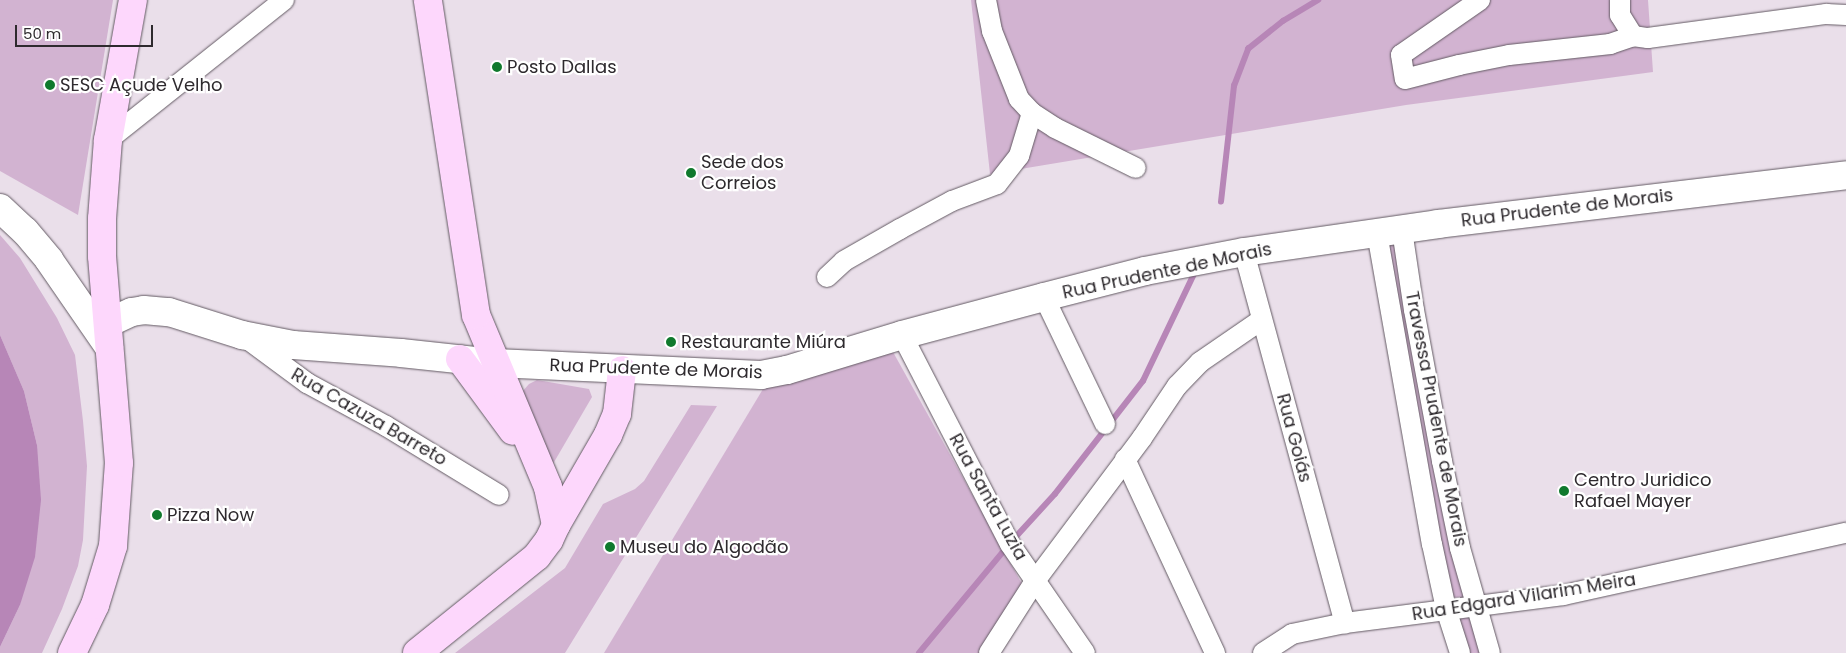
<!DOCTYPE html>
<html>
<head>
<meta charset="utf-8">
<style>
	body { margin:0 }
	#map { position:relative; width:1846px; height:653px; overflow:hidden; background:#eadfea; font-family:Poppins,sans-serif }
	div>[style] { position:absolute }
	.green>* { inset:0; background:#d2b3d1; transform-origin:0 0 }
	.water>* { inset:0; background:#b786b7 }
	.stream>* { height:5.5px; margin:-2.75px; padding:0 2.75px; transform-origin:2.75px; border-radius:2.75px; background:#b786b7 }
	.roads { filter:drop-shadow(0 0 1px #635a63) drop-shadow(0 0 1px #635a63) }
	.street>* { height:20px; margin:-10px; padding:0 10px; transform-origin:10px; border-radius:10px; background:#fff }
	.secondary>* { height:28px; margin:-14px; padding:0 14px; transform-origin:14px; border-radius:14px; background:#fff }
	.primary>* { height:28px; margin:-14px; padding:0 14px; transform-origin:14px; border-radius:14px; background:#fdd7fc }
	.dots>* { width:14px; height:14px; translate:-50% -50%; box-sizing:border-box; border:2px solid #fff; border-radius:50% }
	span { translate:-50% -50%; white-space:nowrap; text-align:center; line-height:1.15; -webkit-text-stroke:4.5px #fff; paint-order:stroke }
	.poi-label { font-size:18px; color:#2e2a2e }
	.left { translate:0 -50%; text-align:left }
	.street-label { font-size:18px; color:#2e2a2e }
	.scale { position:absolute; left:15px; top:25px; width:138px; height:22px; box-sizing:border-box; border:2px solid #2e2a2e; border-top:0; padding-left:6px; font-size:15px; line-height:18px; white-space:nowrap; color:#2e2a2e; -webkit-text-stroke:4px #fff; paint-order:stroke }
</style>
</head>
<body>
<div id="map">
	<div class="green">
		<div style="clip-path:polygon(0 0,113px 0,78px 215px,0 171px)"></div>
		<div style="clip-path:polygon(971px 0,1648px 0,1653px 72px,1406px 105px,990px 174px)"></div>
		<div style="clip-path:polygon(0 235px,20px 258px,57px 318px,75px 355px,83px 421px,87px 466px,83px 540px,78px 566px,62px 609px,42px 653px,0 653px,0 647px,20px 605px,37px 445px,24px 391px,0 335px)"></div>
		<div style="left:1398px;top:237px;width:373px;height:16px;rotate:79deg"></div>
		<div style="clip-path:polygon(893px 352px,1022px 584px,991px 653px,604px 653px,763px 389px)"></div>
		<div style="clip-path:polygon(537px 380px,589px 389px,592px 397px,550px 469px,522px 392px,529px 384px)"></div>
		<div style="clip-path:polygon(691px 405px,717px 406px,565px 653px,455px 653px,565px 568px,603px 504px,635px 489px,644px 481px)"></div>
		<div style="clip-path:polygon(1471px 611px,1486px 653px,1465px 653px,1452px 612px)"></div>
	</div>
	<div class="water">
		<div style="clip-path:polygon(0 335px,24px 391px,37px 445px,41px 500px,35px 557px,20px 605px,0 647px)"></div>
	</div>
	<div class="stream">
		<div style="left:1221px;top:202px;width:117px;rotate:-83.6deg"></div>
		<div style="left:1234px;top:86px;width:40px;rotate:-69deg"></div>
		<div style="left:1248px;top:49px;width:45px;rotate:-38.7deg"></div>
		<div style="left:1283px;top:21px;width:41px;rotate:-31deg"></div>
		<div style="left:1013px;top:540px;width:62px;rotate:-47.6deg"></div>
		<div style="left:1055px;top:494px;width:143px;rotate:-52.1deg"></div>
		<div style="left:1143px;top:381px;width:123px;rotate:-64.5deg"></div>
		<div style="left:919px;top:653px;width:138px;rotate:-50.3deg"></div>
	</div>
	<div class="roads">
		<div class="street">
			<div style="left:986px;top:0;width:32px;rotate:79deg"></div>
			<div style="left:992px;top:31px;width:73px;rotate:68.3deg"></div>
			<div style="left:1019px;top:99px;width:19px;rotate:47deg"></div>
			<div style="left:1032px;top:113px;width:27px;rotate:33deg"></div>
			<div style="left:1055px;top:128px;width:90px;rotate:26.3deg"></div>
			<div style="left:1480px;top:0;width:96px;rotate:145.2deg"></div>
			<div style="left:1401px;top:55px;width:24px;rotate:81deg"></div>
			<div style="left:1405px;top:79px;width:56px;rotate:-14.5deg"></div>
			<div style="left:1459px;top:65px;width:51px;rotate:-11.3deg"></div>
			<div style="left:1509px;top:55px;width:102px;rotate:-6.2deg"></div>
			<div style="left:1610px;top:44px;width:24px;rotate:-19deg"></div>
			<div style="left:1633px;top:36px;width:15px;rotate:8deg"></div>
			<div style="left:1648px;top:38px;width:180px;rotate:-7.7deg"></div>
			<div style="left:1826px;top:14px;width:20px;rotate:3deg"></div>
			<div style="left:1620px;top:0;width:15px;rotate:90deg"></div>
			<div style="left:1620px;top:15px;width:25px;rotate:58deg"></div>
			<div style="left:108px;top:140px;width:225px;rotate:-38.5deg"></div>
			<div style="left:1402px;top:230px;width:81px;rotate:81.5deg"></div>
			<div style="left:1414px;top:310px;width:154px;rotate:79.5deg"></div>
			<div style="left:1442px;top:461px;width:89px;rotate:78.3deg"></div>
			<div style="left:1460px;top:548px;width:109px;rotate:74.1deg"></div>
			<div style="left:1377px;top:233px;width:316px;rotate:80deg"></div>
			<div style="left:1432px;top:544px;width:66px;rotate:77.8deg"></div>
			<div style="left:1446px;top:609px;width:46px;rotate:72.3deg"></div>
			<div style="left:1244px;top:252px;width:385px;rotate:74.8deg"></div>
			<div style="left:827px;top:277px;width:23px;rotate:-43deg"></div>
			<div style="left:844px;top:261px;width:64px;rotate:-29.7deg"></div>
			<div style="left:900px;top:229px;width:59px;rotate:-28.3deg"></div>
			<div style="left:952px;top:201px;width:48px;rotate:-20.7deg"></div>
			<div style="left:997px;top:184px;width:36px;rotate:-52deg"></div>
			<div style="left:1019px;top:156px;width:45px;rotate:-73.2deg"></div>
			<div style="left:1044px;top:297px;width:141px;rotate:64.3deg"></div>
			<div style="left:902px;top:335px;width:235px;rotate:62.7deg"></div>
			<div style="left:1010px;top:544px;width:132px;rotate:55.5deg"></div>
			<div style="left:246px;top:338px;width:76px;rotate:36.4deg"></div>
			<div style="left:307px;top:383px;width:90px;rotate:28.6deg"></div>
			<div style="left:386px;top:426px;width:132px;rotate:31.4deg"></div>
			<div style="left:1125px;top:459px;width:214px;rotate:65.1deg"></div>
			<div style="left:989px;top:653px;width:85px;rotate:-57.4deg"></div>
			<div style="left:1035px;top:581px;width:179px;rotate:-53.2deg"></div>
			<div style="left:1142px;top:438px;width:63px;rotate:-56.1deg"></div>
			<div style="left:1177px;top:386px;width:33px;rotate:-46deg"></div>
			<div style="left:1200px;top:362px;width:74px;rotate:-34.5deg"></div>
			<div style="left:1263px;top:653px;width:35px;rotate:-33deg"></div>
			<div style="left:1292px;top:634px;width:54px;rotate:-11.7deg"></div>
			<div style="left:1345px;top:623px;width:220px;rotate:-7.3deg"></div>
			<div style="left:1563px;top:595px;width:290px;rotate:-12.4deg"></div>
		</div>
		<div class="secondary">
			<div style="left:0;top:208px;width:34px;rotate:43deg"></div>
			<div style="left:25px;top:231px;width:38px;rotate:50deg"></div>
			<div style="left:49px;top:260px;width:106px;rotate:55.4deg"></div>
			<div style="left:108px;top:323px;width:26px;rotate:-25deg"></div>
			<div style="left:132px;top:312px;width:12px;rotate:-9deg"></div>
			<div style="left:144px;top:310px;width:25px;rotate:5deg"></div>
			<div style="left:169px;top:312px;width:77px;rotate:17.5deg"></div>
			<div style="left:242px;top:335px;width:52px;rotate:11.1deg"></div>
			<div style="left:293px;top:345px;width:108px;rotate:4.2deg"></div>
			<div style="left:401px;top:353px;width:95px;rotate:6.1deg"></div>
			<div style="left:495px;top:363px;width:266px;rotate:2.6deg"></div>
			<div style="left:761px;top:375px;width:26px;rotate:-11deg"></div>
			<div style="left:787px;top:370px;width:120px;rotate:-16.9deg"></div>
			<div style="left:902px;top:335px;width:147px;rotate:-15deg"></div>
			<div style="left:1044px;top:297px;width:104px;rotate:-14.4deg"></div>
			<div style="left:1145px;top:271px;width:101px;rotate:-10.9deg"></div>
			<div style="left:1244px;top:252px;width:196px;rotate:-8.2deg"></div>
			<div style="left:1438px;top:224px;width:411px;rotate:-6.8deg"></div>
		</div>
		<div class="primary">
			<div style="left:460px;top:359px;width:89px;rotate:53.6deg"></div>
			<div style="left:556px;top:525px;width:104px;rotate:-60deg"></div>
			<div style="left:608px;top:435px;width:23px;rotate:-67deg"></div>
			<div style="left:617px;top:414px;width:44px;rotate:-83.5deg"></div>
			<div style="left:72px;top:653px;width:53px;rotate:-64.4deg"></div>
			<div style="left:95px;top:605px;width:62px;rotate:-73deg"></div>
			<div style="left:113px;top:546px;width:83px;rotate:-85.9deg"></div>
			<div style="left:119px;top:463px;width:208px;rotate:-94.7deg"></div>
			<div style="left:102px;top:256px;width:37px;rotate:-90deg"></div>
			<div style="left:102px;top:219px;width:79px;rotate:-85.7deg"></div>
			<div style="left:108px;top:140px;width:142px;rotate:-79.9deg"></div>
			<div style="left:417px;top:653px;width:154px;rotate:-38.9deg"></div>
			<div style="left:537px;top:556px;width:20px;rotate:-53deg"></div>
			<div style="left:549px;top:540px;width:17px;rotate:-65deg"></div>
			<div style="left:556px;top:525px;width:39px;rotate:-102deg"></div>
			<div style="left:548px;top:487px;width:186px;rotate:-112.7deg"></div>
			<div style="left:476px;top:315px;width:319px;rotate:-98.7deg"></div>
		</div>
	</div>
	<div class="dots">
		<div style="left:497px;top:67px;background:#10792d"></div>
		<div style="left:50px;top:85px;background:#10792d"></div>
		<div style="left:691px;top:173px;background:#10792d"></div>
		<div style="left:671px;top:342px;background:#10792d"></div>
		<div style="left:1564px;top:491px;background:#10792d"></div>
		<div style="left:157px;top:515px;background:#10792d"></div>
		<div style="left:610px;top:547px;background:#10792d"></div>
	</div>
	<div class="poi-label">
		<span class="left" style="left:507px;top:67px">Posto Dallas</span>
		<span class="left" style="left:60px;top:85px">SESC Açude Velho</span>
		<span class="left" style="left:701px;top:173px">Sede dos<br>Correios</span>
		<span class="left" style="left:681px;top:342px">Restaurante Miúra</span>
		<span class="left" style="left:1574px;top:491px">Centro Juridico<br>Rafael Mayer</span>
		<span class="left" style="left:167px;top:515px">Pizza Now</span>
		<span class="left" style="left:620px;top:547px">Museu do Algodão</span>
	</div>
	<div class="street-label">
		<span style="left:1567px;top:208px;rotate:-7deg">Rua Prudente de Morais</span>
		<span style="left:1167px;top:271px;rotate:-12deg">Rua Prudente de Morais</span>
		<span style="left:656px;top:369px;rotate:2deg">Rua Prudente de Morais</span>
		<span style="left:369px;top:417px;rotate:30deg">Rua Cazuza Barreto</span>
		<span style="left:1436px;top:419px;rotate:79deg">Travessa Prudente de Morais</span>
		<span style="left:1294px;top:438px;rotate:75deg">Rua Goiás</span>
		<span style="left:988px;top:497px;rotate:61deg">Rua Santa Luzia</span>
		<span style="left:1524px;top:597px;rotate:-9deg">Rua Edgard Vilarim Meira</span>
	</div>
	<div class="scale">50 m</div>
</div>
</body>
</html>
